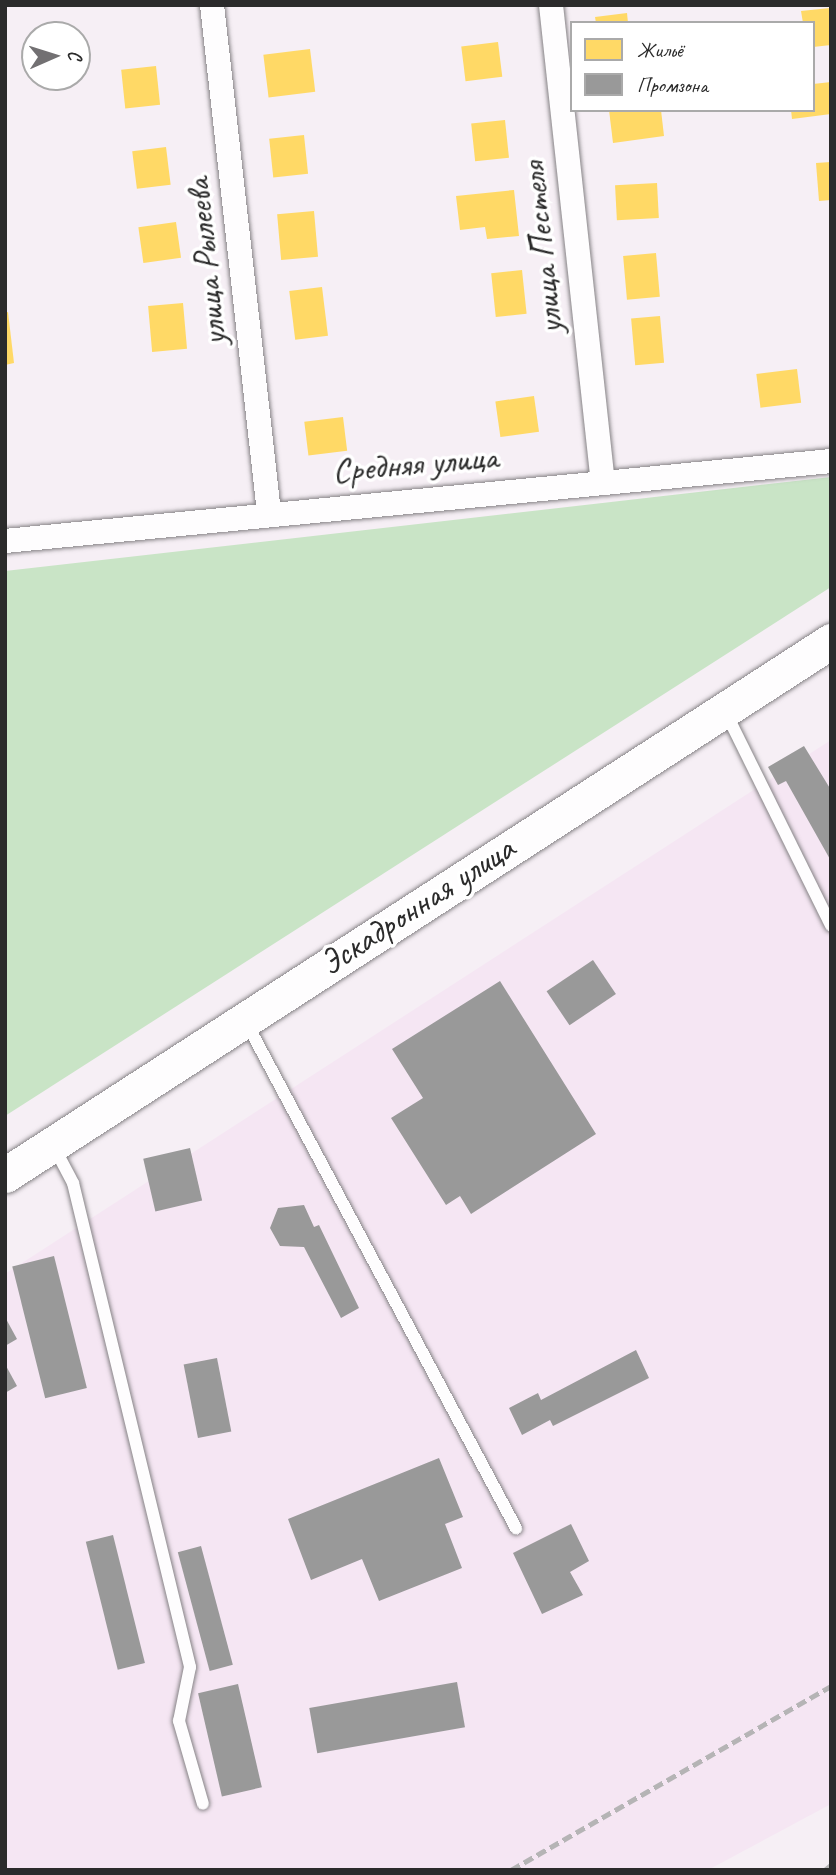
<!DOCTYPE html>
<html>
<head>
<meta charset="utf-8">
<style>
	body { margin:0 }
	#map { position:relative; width:836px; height:1875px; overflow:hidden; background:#f6eff5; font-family:Caveat,sans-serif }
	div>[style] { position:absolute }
	.built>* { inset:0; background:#f5e6f3 }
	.green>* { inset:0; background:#c9e4c6 }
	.homes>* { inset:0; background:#ffd966; transform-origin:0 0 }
	.industry>* { inset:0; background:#999; transform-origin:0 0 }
	.roads { filter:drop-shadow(0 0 2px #868386) drop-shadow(0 0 2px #868386) }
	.service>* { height:12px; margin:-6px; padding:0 6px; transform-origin:6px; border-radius:6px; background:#fefdfe }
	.minor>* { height:24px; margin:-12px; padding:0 12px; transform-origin:12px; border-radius:12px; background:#fefdfe }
	.secondary>* { height:35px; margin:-17.5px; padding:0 17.5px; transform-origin:17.5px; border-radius:17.5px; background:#fefdfe }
	.rail>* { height:5px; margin-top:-2.5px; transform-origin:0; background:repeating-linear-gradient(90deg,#b5b4b5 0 10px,transparent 0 15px) }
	span { translate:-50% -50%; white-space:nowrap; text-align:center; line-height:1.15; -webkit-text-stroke:7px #fff; paint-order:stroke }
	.street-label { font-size:35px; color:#2b2b2b }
	.frame { position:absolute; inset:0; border:7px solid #2b2b2b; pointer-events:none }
	.legend { position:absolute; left:570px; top:21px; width:245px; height:91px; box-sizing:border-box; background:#fff; border:2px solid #aaa; margin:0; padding:9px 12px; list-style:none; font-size:21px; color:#2b2b2b }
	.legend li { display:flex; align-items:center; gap:14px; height:35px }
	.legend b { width:35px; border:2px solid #aaa }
	.north { position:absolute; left:21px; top:21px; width:70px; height:70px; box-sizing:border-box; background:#fff; border:2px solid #aaa; border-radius:50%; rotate:87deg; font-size:19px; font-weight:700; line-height:28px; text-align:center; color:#2b2b2b }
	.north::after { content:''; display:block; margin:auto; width:24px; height:32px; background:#727072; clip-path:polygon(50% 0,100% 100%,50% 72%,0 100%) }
</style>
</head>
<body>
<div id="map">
	<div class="built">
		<div style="clip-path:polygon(831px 740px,831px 1804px,708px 1870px,5px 1870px,5px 1274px)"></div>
	</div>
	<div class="green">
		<div style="clip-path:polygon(831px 477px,831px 587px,5px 1116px,5px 571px)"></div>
	</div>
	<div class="homes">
		<div style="clip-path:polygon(830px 8px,831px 45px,813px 47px,813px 23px,803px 23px,801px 11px)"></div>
		<div style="clip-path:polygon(627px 13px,628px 23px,596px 23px,595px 17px)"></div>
		<div style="left:498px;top:42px;width:35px;height:37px;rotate:83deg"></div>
		<div style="left:310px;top:49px;width:43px;height:47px;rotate:83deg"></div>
		<div style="left:156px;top:66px;width:39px;height:35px;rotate:84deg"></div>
		<div style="clip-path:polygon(831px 82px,831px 114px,792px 119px,791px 110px,813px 110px,813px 84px)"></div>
		<div style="clip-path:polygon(609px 110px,661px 110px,664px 136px,613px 143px)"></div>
		<div style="left:505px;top:120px;width:38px;height:34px;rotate:84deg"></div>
		<div style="left:304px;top:135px;width:39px;height:35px;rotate:84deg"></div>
		<div style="left:166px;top:147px;width:38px;height:34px;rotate:83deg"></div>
		<div style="clip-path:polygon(831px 162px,831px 200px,819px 201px,816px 163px)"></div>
		<div style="left:657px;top:183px;width:35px;height:42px;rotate:87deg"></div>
		<div style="clip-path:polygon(514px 190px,519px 236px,487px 239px,485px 227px,460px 230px,456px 196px)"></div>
		<div style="left:314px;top:211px;width:46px;height:37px;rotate:85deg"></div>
		<div style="left:176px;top:222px;width:36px;height:38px;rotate:82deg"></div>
		<div style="left:656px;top:253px;width:44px;height:33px;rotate:85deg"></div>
		<div style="left:522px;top:270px;width:44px;height:31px;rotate:84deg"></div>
		<div style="left:322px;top:287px;width:49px;height:33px;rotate:83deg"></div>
		<div style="left:183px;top:303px;width:46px;height:35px;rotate:85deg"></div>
		<div style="clip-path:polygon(8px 312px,14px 363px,5px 365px,5px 313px)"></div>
		<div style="left:660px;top:316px;width:47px;height:29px;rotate:85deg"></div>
		<div style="left:797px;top:369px;width:34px;height:41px;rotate:83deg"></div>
		<div style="left:534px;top:396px;width:36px;height:39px;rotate:82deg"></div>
		<div style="left:343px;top:417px;width:34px;height:39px;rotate:83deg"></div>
	</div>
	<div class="industry">
		<div style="clip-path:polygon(804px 746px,831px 790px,831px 861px,786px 781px,778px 785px,768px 767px)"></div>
		<div style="left:593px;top:960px;width:41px;height:56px;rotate:56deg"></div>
		<div style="clip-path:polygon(500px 981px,596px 1134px,471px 1214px,460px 1196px,446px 1205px,391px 1118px,423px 1098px,392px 1049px)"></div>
		<div style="left:190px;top:1148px;width:54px;height:48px;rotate:77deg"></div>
		<div style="clip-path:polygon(304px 1205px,314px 1227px,319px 1225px,359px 1308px,341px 1318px,304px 1247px,280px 1246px,270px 1228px,278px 1208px)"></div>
		<div style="left:54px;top:1256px;width:136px;height:43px;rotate:76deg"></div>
		<div style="clip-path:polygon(5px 1317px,17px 1339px,5px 1346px)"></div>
		<div style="clip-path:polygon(636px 1350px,649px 1378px,553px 1426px,550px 1420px,522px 1435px,509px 1408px,538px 1393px,541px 1400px)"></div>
		<div style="left:217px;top:1358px;width:75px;height:34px;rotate:79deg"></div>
		<div style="clip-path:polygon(5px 1364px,17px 1386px,5px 1393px)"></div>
		<div style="clip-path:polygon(439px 1458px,463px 1517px,445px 1524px,462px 1568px,379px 1601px,362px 1559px,311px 1580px,288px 1519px)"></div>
		<div style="clip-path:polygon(571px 1524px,589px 1561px,570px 1572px,583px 1595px,542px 1614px,513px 1553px)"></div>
		<div style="left:113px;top:1535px;width:132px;height:28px;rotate:76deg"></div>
		<div style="left:201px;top:1546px;width:123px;height:24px;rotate:75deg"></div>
		<div style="left:457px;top:1682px;width:46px;height:150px;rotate:80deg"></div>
		<div style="left:238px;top:1684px;width:106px;height:41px;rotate:77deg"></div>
	</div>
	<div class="roads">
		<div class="service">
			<div style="left:726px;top:713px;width:237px;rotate:63.7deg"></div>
			<div style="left:246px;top:1022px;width:574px;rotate:61.92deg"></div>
			<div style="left:53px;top:1145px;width:43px;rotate:62.2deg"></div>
			<div style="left:73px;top:1183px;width:498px;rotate:76.4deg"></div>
			<div style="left:190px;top:1667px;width:55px;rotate:101.5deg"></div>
			<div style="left:179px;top:1721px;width:86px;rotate:73.9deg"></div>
		</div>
		<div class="minor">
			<div style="left:212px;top:5px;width:510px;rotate:83.59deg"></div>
			<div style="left:551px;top:5px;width:480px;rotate:83.8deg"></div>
			<div style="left:5px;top:541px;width:830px;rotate:-5.53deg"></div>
		</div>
		<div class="secondary">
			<div style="left:5px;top:1175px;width:984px;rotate:-32.88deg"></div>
		</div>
	</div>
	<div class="rail">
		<div style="left:511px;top:1870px;width:369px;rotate:-29.9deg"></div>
		<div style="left:825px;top:1870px;width:8px;rotate:-40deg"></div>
	</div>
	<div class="street-label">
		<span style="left:542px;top:248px;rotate:-96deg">улица Пестеля</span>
		<span style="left:206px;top:262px;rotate:-96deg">улица Рылеева</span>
		<span style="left:415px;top:464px;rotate:-5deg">Средняя улица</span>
		<span style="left:417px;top:906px;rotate:-33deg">Эскадронная улица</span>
	</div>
	<div class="frame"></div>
	<ul class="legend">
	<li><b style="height:19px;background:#ffd966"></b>Жильё</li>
	<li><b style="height:19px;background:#999"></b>Промзона</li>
	</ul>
	<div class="north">С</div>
</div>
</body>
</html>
